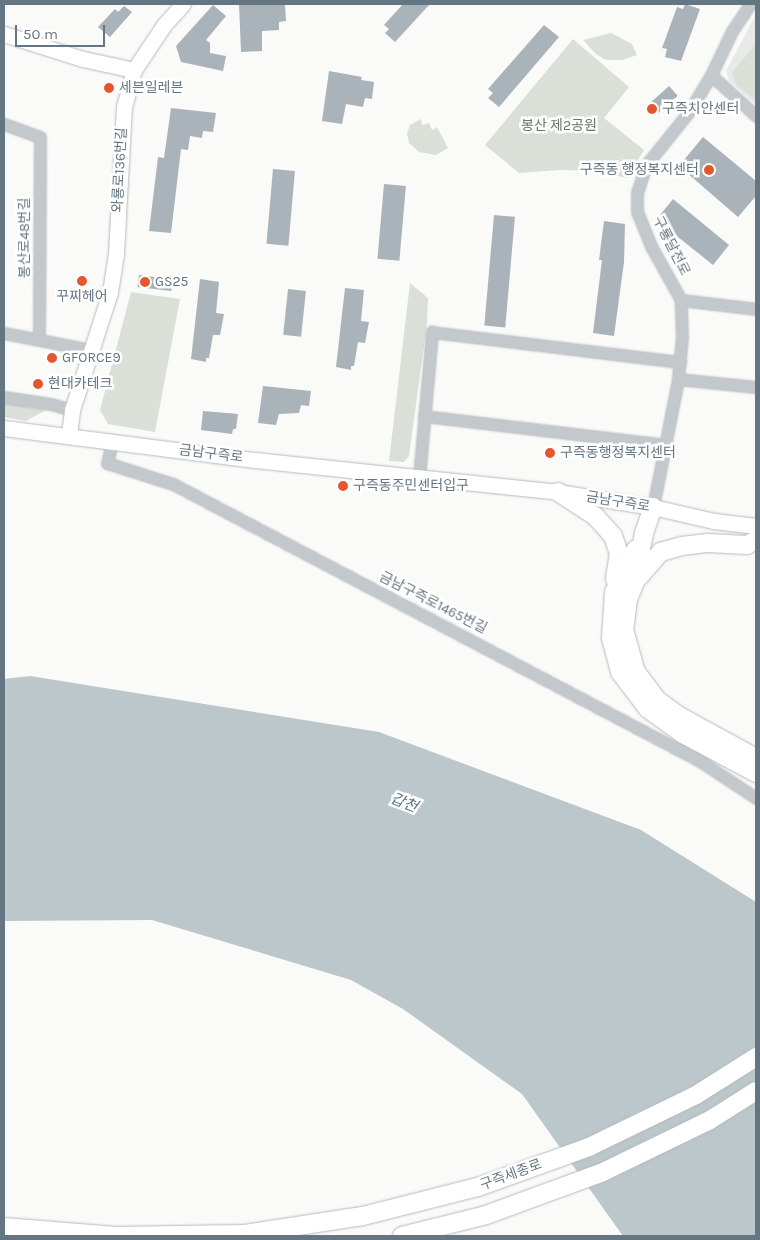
<!DOCTYPE html>
<html>
<head>
<meta charset="utf-8">
<style>
	body { margin:0 }
	#map { position:relative; width:760px; height:1240px; overflow:hidden; background:#fafaf8; font-family:Karla,"Noto Sans KR",sans-serif }
	div>[style] { position:absolute }
	.built>* { inset:0; background:#e8e9e9 }
	.green>* { inset:0; background:#dadfd7 }
	.water>* { inset:0; background:#bbc7cb }
	.building>* { inset:0; background:#aab3b9; transform-origin:0 0 }
	.roads { filter:drop-shadow(0 0 1px #b5babe) drop-shadow(0 0 1px #b5babe) }
	.minor>* { height:11px; margin:-5.5px; padding:0 5.5px; transform-origin:5.5px; border-radius:5.5px; background:#c3c8cc }
	.major>* { height:15px; margin:-7.5px; padding:0 7.5px; transform-origin:7.5px; border-radius:7.5px; background:#fff }
	.highway>* { height:18px; margin:-9px; padding:0 9px; transform-origin:9px; border-radius:9px; background:#fff }
	.dots>* { width:14px; height:14px; translate:-50% -50%; box-sizing:border-box; border:2px solid #fff; border-radius:50% }
	span { translate:-50% -50%; white-space:nowrap; text-align:center; line-height:1.15; -webkit-text-stroke:5px #fff; paint-order:stroke }
	.poi-label { font-size:14px; color:#657683 }
	.left { translate:0 -50%; text-align:left }
	.right { translate:-100% -50%; text-align:right }
	.park-label { font-size:14px; color:#687a64 }
	.street-label { font-size:14px; color:#657683 }
	.water-label { font-size:15px; color:#60757c; font-style:italic }
	.frame { position:absolute; inset:0; border:5px solid #657683; pointer-events:none }
	.scale { position:absolute; left:15px; top:25px; width:90px; height:22px; box-sizing:border-box; border:2px solid #657683; border-top:0; padding-left:6px; font-size:15px; line-height:18px; white-space:nowrap; color:#657683; -webkit-text-stroke:4px #fff; paint-order:stroke }
</style>
</head>
<body>
<div id="map">
	<div class="built">
		<div style="clip-path:polygon(756px 14px,756px 105px,729px 81px,726px 71px)"></div>
	</div>
	<div class="green">
		<div style="clip-path:polygon(611px 33px,632px 44px,637px 55px,622px 60px,606px 60px,596px 54px,583px 40px)"></div>
		<div style="clip-path:polygon(573px 39px,629px 87px,604px 118px,644px 150px,627px 178px,598px 171px,560px 170px,519px 173px,485px 145px)"></div>
		<div style="clip-path:polygon(756px 44px,756px 101px,735px 83px,732px 72px)"></div>
		<div style="clip-path:polygon(421px 119px,422px 125px,429px 123px,432px 130px,437px 127px,448px 148px,436px 155px,419px 152px,409px 143px,407px 133px,410px 125px)"></div>
		<div style="clip-path:polygon(410px 283px,428px 298px,427px 323px,409px 456px,404px 462px,389px 461px)"></div>
		<div style="clip-path:polygon(131px 292px,180px 299px,155px 432px,108px 424px,100px 410px)"></div>
		<div style="clip-path:polygon(4px 403px,46px 410px,26px 421px,4px 417px)"></div>
	</div>
	<div class="water">
		<div style="clip-path:polygon(30px 676px,379px 732px,641px 830px,756px 902px,756px 1236px,623px 1236px,522px 1094px,403px 1009px,351px 980px,152px 920px,4px 921px,4px 679px)"></div>
	</div>
	<div class="building">
		<div style="clip-path:polygon(239px 4px,285px 4px,286px 21px,279px 22px,279px 30px,262px 31px,262px 51px,241px 52px)"></div>
		<div style="clip-path:polygon(403px 4px,430px 4px,395px 42px,385px 33px,389px 29px,384px 25px)"></div>
		<div style="clip-path:polygon(685px 4px,700px 9px,681px 61px,665px 57px,667px 49px,662px 48px,677px 7px,683px 9px)"></div>
		<div style="clip-path:polygon(213px 5px,226px 16px,206px 40px,210px 43px,210px 53px,226px 56px,223px 71px,181px 62px,176px 46px)"></div>
		<div style="clip-path:polygon(124px 6px,132px 12px,110px 37px,98px 27px,115px 9px,118px 12px)"></div>
		<div style="clip-path:polygon(544px 25px,559px 37px,499px 107px,488px 98px,493px 93px,488px 89px)"></div>
		<div style="clip-path:polygon(329px 71px,362px 77px,361px 80px,374px 82px,372px 99px,365px 98px,363px 107px,346px 104px,342px 124px,322px 121px)"></div>
		<div style="left:669px;top:86px;width:13px;height:26px;rotate:48deg"></div>
		<div style="clip-path:polygon(171px 108px,216px 113px,213px 132px,203px 131px,202px 138px,190px 136px,188px 150px,181px 149px,171px 233px,149px 231px,158px 157px,164px 158px)"></div>
		<div style="clip-path:polygon(703px 137px,756px 181px,756px 196px,738px 217px,679px 166px)"></div>
		<div style="left:273px;top:169px;width:22px;height:75px;rotate:5deg"></div>
		<div style="left:384px;top:184px;width:22px;height:75px;rotate:5deg"></div>
		<div style="clip-path:polygon(673px 199px,729px 245px,713px 265px,663px 225px,660px 215px)"></div>
		<div style="left:494px;top:215px;width:21px;height:111px;rotate:5deg"></div>
		<div style="clip-path:polygon(604px 221px,625px 224px,624px 262px,614px 336px,593px 333px,602px 260px,599px 260px)"></div>
		<div style="left:139px;top:275px;width:34px;height:12px;rotate:7deg"></div>
		<div style="clip-path:polygon(200px 279px,219px 282px,216px 313px,224px 314px,220px 335px,213px 335px,209px 358px,206px 358px,206px 362px,191px 359px)"></div>
		<div style="clip-path:polygon(345px 288px,364px 290px,361px 321px,369px 322px,365px 343px,358px 342px,354px 366px,351px 366px,351px 370px,336px 367px)"></div>
		<div style="left:288px;top:289px;width:18px;height:46px;rotate:6deg"></div>
		<div style="clip-path:polygon(263px 386px,311px 391px,309px 406px,301px 405px,299px 413px,279px 414px,276px 425px,258px 423px)"></div>
		<div style="clip-path:polygon(203px 411px,238px 414px,236px 429px,233px 429px,232px 434px,201px 430px)"></div>
	</div>
	<div class="roads">
		<div class="minor">
			<div style="left:711px;top:75px;width:61px;rotate:42.3deg"></div>
			<div style="left:4px;top:124px;width:38px;rotate:20deg"></div>
			<div style="left:40px;top:137px;width:202px;rotate:90.3deg"></div>
			<div style="left:681px;top:300px;width:76px;rotate:6.8deg"></div>
			<div style="left:4px;top:333px;width:89px;rotate:11.1deg"></div>
			<div style="left:678px;top:379px;width:78px;rotate:5.9deg"></div>
			<div style="left:4px;top:397px;width:48px;rotate:8.5deg"></div>
			<div style="left:51px;top:404px;width:22px;rotate:16deg"></div>
			<div style="left:424px;top:416px;width:245px;rotate:6.8deg"></div>
			<div style="left:112px;top:442px;width:22px;rotate:103deg"></div>
			<div style="left:107px;top:463px;width:69px;rotate:17.7deg"></div>
			<div style="left:173px;top:484px;width:595px;rotate:27.73deg"></div>
			<div style="left:700px;top:761px;width:67px;rotate:33.5deg"></div>
			<div style="left:419px;top:478px;width:147px;rotate:-84.9deg"></div>
			<div style="left:432px;top:332px;width:250px;rotate:6.9deg"></div>
			<div style="left:653px;top:507px;width:130px;rotate:-78.9deg"></div>
			<div style="left:678px;top:379px;width:42px;rotate:-84.6deg"></div>
			<div style="left:682px;top:337px;width:37px;rotate:-92deg"></div>
			<div style="left:681px;top:300px;width:62px;rotate:-119.1deg"></div>
			<div style="left:651px;top:246px;width:37px;rotate:-112deg"></div>
			<div style="left:637px;top:212px;width:19px;rotate:-90deg"></div>
			<div style="left:637px;top:193px;width:29px;rotate:-72deg"></div>
			<div style="left:646px;top:165px;width:67px;rotate:-51.1deg"></div>
			<div style="left:688px;top:113px;width:44px;rotate:-58.8deg"></div>
			<div style="left:711px;top:75px;width:49px;rotate:-64.5deg"></div>
			<div style="left:732px;top:31px;width:32px;rotate:-56deg"></div>
		</div>
		<div class="major">
			<div style="left:4px;top:34px;width:83px;rotate:17.6deg"></div>
			<div style="left:83px;top:59px;width:52px;rotate:12.2deg"></div>
			<div style="left:4px;top:428px;width:253px;rotate:7.3deg"></div>
			<div style="left:255px;top:460px;width:305px;rotate:6deg"></div>
			<div style="left:558px;top:492px;width:96px;rotate:9deg"></div>
			<div style="left:653px;top:507px;width:63px;rotate:12.9deg"></div>
			<div style="left:714px;top:521px;width:42px;rotate:6.8deg"></div>
			<div style="left:69px;top:435px;width:25px;rotate:-83deg"></div>
			<div style="left:72px;top:410px;width:124px;rotate:-72.1deg"></div>
			<div style="left:110px;top:292px;width:38px;rotate:-81deg"></div>
			<div style="left:116px;top:254px;width:147px;rotate:-86.9deg"></div>
			<div style="left:124px;top:107px;width:38px;rotate:-75deg"></div>
			<div style="left:134px;top:70px;width:54px;rotate:-56.3deg"></div>
			<div style="left:164px;top:25px;width:28px;rotate:-48deg"></div>
		</div>
		<div class="highway">
			<div style="left:558px;top:492px;width:44px;rotate:33deg"></div>
			<div style="left:595px;top:516px;width:27px;rotate:48deg"></div>
			<div style="left:613px;top:536px;width:18px;rotate:71deg"></div>
			<div style="left:619px;top:553px;width:26px;rotate:99deg"></div>
			<div style="left:653px;top:507px;width:28px;rotate:109deg"></div>
			<div style="left:644px;top:533px;width:50px;rotate:100.4deg"></div>
			<div style="left:635px;top:582px;width:18px;rotate:112deg"></div>
			<div style="left:628px;top:599px;width:31px;rotate:97deg"></div>
			<div style="left:624px;top:630px;width:44px;rotate:74.1deg"></div>
			<div style="left:636px;top:672px;width:35px;rotate:53deg"></div>
			<div style="left:657px;top:700px;width:27px;rotate:36deg"></div>
			<div style="left:679px;top:716px;width:88px;rotate:28.6deg"></div>
			<div style="left:636px;top:549px;width:48px;rotate:117.1deg"></div>
			<div style="left:614px;top:592px;width:46px;rotate:93.7deg"></div>
			<div style="left:611px;top:638px;width:35px;rotate:75deg"></div>
			<div style="left:620px;top:672px;width:46px;rotate:52.9deg"></div>
			<div style="left:648px;top:709px;width:43px;rotate:35.5deg"></div>
			<div style="left:683px;top:734px;width:83px;rotate:28.1deg"></div>
			<div style="left:638px;top:578px;width:35px;rotate:-49deg"></div>
			<div style="left:661px;top:552px;width:22px;rotate:-16deg"></div>
			<div style="left:682px;top:546px;width:26px;rotate:-7deg"></div>
			<div style="left:708px;top:543px;width:39px;rotate:3deg"></div>
			<div style="left:747px;top:545px;width:10px;rotate:-29deg"></div>
			<div style="left:4px;top:1227px;width:112px;rotate:4.6deg"></div>
			<div style="left:116px;top:1236px;width:129px;rotate:-0.9deg"></div>
			<div style="left:245px;top:1234px;width:119px;rotate:-8.7deg"></div>
			<div style="left:363px;top:1216px;width:119px;rotate:-14.2deg"></div>
			<div style="left:478px;top:1187px;width:118px;rotate:-19.8deg"></div>
			<div style="left:589px;top:1147px;width:119px;rotate:-25.9deg"></div>
			<div style="left:696px;top:1095px;width:71px;rotate:-32.3deg"></div>
			<div style="left:402px;top:1236px;width:87px;rotate:-14deg"></div>
			<div style="left:486px;top:1215px;width:122px;rotate:-20.1deg"></div>
			<div style="left:601px;top:1173px;width:121px;rotate:-25.9deg"></div>
			<div style="left:710px;top:1120px;width:54px;rotate:-32.2deg"></div>
		</div>
	</div>
	<div class="dots">
		<div style="left:109px;top:88px;background:#e4572e"></div>
		<div style="left:652px;top:109px;background:#e4572e"></div>
		<div style="left:709px;top:170px;background:#e4572e"></div>
		<div style="left:82px;top:281px;background:#e4572e"></div>
		<div style="left:145px;top:282px;background:#e4572e"></div>
		<div style="left:52px;top:358px;background:#e4572e"></div>
		<div style="left:38px;top:384px;background:#e4572e"></div>
		<div style="left:550px;top:453px;background:#e4572e"></div>
		<div style="left:343px;top:486px;background:#e4572e"></div>
	</div>
	<div class="poi-label">
		<span class="left" style="left:119px;top:88px">세븐일레븐</span>
		<span class="left" style="left:662px;top:109px">구즉치안센터</span>
		<span class="right" style="left:699px;top:170px">구즉동 행정복지센터</span>
		<span class="left" style="left:155px;top:282px">GS25</span>
		<span style="left:82px;top:297px">꾸찌헤어</span>
		<span class="left" style="left:62px;top:358px">GFORCE9</span>
		<span class="left" style="left:48px;top:384px">현대카테크</span>
		<span class="left" style="left:560px;top:453px">구즉동행정복지센터</span>
		<span class="left" style="left:353px;top:486px">구즉동주민센터입구</span>
	</div>
	<div class="park-label">
		<span style="left:559px;top:126px">봉산 제2공원</span>
	</div>
	<div class="street-label">
		<span style="left:120px;top:170px;rotate:-87deg">와룡로136번길</span>
		<span style="left:25px;top:238px;rotate:-90deg">봉산로48번길</span>
		<span style="left:671px;top:246px;rotate:63deg">구룡달전로</span>
		<span style="left:211px;top:454px;rotate:7deg">금남구즉로</span>
		<span style="left:618px;top:502px;rotate:9deg">금남구즉로</span>
		<span style="left:433px;top:603px;rotate:27deg">금남구즉로1465번길</span>
		<span style="left:511px;top:1175px;rotate:-20deg">구즉세종로</span>
	</div>
	<div class="water-label">
		<span style="left:404px;top:803px;rotate:22deg">갑천</span>
	</div>
	<div class="frame"></div>
	<div class="scale">50 m</div>
</div>
</body>
</html>
